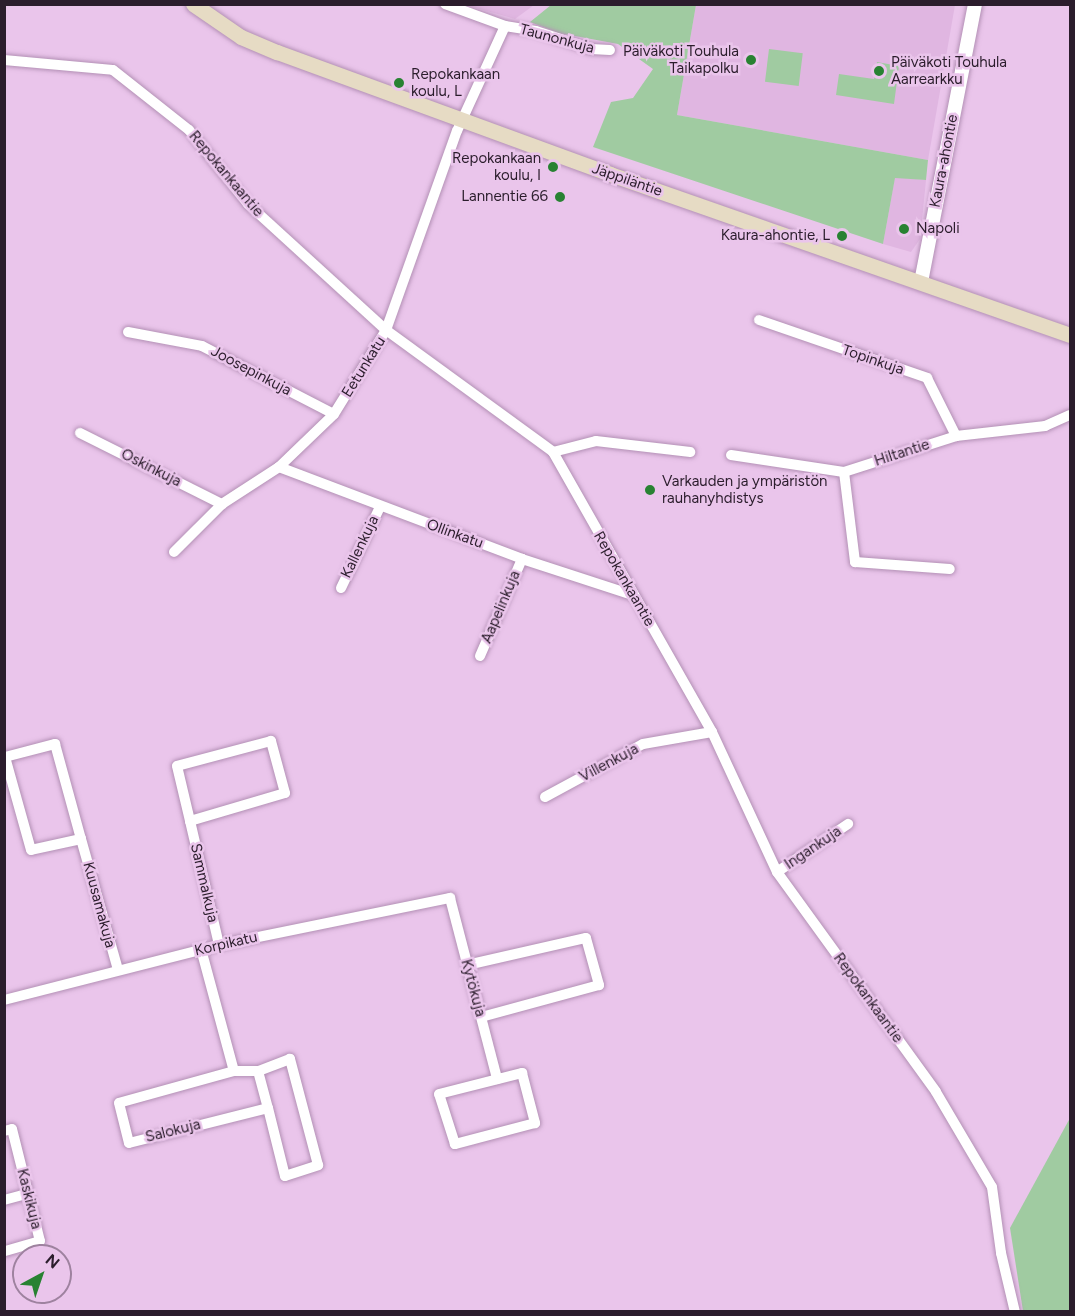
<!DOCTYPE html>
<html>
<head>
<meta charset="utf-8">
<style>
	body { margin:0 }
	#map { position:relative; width:1075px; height:1316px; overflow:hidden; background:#eac5eb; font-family:Figtree,sans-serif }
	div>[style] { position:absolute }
	.built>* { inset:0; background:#e0b6e1 }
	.green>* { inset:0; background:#a0cba1; transform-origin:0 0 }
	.roads { filter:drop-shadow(0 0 2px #b390b5) drop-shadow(0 0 2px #b390b5) }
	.minor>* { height:10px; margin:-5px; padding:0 5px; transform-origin:5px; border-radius:5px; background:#fff }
	.tertiary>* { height:14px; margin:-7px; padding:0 7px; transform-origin:7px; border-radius:7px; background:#fff }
	.secondary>* { height:15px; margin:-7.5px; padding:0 7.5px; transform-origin:7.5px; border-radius:7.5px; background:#e6dbc4 }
	.dots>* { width:16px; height:16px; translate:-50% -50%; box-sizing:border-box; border:3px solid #eac5eb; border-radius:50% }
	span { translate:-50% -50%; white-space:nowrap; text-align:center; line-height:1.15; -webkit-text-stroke:5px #eac5eb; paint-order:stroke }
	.street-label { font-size:15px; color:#2b1d2c }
	.poi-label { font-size:15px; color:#2b1d2c }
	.right { translate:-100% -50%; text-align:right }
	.left { translate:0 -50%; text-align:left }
	.frame { position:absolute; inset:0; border:6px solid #2b1d2c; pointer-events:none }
	.north { position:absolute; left:12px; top:1244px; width:60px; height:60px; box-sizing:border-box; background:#eac5eb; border:2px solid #9e829f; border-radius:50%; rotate:40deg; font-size:16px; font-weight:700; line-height:24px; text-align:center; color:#2b1d2c }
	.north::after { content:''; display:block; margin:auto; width:21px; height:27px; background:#288232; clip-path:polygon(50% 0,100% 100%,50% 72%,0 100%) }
</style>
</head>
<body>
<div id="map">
	<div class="built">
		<div style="clip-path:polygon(466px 5px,534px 5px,515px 19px)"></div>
		<div style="clip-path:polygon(696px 5px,955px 5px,928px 160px,677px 115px)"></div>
		<div style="clip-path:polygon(895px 177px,926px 180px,920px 239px,911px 252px,883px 244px)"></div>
	</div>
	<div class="green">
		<div style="clip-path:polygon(551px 5px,696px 5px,677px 115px,928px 160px,926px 180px,895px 178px,883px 244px,593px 147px,611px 102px,633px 98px,653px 69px,618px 44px,559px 33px,530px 22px)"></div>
		<div style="left:769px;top:49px;width:34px;height:33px;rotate:7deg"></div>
		<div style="clip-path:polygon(877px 62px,899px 66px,894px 104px,836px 95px,839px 74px,874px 79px)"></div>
		<div style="clip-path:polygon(1070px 1118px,1070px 1311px,1023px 1311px,1010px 1228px)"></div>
	</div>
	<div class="roads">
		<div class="minor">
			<div style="left:445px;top:4px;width:64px;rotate:20.1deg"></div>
			<div style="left:505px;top:26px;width:31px;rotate:9deg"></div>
			<div style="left:536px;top:31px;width:58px;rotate:18.1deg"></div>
			<div style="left:591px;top:49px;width:19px;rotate:3deg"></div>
			<div style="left:4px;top:60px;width:109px;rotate:5.2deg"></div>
			<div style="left:113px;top:70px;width:97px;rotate:38.3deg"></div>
			<div style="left:189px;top:130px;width:95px;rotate:51.4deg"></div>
			<div style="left:248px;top:204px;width:187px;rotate:42.4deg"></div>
			<div style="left:386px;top:330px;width:207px;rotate:36.1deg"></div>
			<div style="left:553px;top:452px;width:322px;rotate:60.4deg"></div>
			<div style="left:712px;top:732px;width:154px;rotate:65.1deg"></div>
			<div style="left:777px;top:872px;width:271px;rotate:54.1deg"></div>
			<div style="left:936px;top:1092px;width:110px;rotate:59.5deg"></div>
			<div style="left:992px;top:1187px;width:67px;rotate:82.2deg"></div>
			<div style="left:1001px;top:1253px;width:61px;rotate:76.7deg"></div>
			<div style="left:759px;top:320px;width:178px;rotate:19deg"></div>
			<div style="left:927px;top:378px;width:65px;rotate:63.4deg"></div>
			<div style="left:128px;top:332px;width:75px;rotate:10.7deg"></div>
			<div style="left:202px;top:346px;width:148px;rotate:27.3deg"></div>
			<div style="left:80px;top:433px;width:159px;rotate:26.6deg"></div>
			<div style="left:553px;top:452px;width:44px;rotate:-14.3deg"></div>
			<div style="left:596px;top:441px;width:95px;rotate:6.7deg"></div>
			<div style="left:731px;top:455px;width:114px;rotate:8.6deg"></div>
			<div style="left:844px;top:472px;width:118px;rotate:-17.8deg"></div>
			<div style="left:956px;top:436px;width:90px;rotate:-6.4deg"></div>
			<div style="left:1045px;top:426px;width:27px;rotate:-24deg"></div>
			<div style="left:279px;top:467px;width:260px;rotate:20.7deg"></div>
			<div style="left:522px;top:559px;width:117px;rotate:18deg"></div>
			<div style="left:844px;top:472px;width:91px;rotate:83deg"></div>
			<div style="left:855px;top:562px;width:95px;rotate:4.2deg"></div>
			<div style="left:174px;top:552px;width:68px;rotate:-45deg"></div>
			<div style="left:222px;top:504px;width:68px;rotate:-33deg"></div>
			<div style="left:279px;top:467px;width:76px;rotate:-43.9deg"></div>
			<div style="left:334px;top:414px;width:99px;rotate:-58.2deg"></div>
			<div style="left:386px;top:330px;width:211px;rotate:-70.4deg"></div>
			<div style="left:457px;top:131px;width:115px;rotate:-65.4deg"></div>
			<div style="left:341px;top:588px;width:90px;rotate:-64.3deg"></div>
			<div style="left:480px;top:656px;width:106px;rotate:-66.6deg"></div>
			<div style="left:545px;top:797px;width:111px;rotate:-28.4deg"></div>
			<div style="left:643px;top:744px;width:70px;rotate:-9.9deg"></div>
			<div style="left:190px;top:821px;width:99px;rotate:-16.4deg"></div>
			<div style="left:285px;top:793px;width:54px;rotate:-105.1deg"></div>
			<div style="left:271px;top:741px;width:97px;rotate:165.1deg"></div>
			<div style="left:177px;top:766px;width:57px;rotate:76.7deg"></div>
			<div style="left:190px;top:821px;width:127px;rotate:76.8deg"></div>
			<div style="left:81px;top:839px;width:51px;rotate:167.6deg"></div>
			<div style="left:31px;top:850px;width:97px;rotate:-105.6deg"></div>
			<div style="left:5px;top:757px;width:52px;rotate:-14.6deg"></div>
			<div style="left:55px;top:744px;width:98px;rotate:74.7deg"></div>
			<div style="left:81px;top:839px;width:136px;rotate:74.2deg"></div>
			<div style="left:777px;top:872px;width:86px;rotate:-34.1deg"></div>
			<div style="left:201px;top:949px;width:126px;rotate:74.9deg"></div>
			<div style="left:234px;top:1071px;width:119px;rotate:164.5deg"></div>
			<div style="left:119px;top:1103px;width:41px;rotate:76deg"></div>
			<div style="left:129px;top:1143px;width:143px;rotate:-14.1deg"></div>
			<div style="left:268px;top:1108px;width:70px;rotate:76deg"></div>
			<div style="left:285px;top:1176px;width:35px;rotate:-18deg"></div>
			<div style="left:318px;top:1165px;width:110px;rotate:-104.8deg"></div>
			<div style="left:290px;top:1059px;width:34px;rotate:159deg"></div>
			<div style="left:258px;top:1071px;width:24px;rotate:180deg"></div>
			<div style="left:467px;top:965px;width:122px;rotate:-12.8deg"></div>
			<div style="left:586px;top:938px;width:49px;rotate:74.5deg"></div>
			<div style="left:599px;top:985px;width:122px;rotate:164.8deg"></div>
			<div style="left:4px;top:1000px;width:222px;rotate:-14.3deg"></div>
			<div style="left:219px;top:945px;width:236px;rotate:-11.5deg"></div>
			<div style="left:450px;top:898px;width:187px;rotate:75.4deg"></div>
			<div style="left:258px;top:1071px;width:38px;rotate:75deg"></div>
			<div style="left:522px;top:1073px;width:52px;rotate:75.4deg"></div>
			<div style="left:535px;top:1123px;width:83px;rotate:165.3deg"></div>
			<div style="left:455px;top:1144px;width:52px;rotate:-107.7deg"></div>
			<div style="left:439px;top:1094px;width:86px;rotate:-14.2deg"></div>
			<div style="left:4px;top:1131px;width:8px;rotate:-14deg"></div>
			<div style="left:12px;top:1129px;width:115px;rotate:76deg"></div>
			<div style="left:40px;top:1241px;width:37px;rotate:164deg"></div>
			<div style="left:4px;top:1200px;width:24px;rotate:-15deg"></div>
		</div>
		<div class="tertiary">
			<div style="left:921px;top:282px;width:283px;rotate:-79deg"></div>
		</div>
		<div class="secondary">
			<div style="left:193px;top:4px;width:58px;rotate:34.5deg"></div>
			<div style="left:241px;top:37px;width:39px;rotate:23deg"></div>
			<div style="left:277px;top:52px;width:355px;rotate:20.1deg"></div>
			<div style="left:610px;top:174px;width:487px;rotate:19.3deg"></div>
		</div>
	</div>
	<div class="dots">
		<div style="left:751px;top:60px;background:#288232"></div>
		<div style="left:879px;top:71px;background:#288232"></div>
		<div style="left:399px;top:83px;background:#288232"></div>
		<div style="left:553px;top:167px;background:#288232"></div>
		<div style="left:560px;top:197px;background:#288232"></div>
		<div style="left:904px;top:229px;background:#288232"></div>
		<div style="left:842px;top:236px;background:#288232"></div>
		<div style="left:650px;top:490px;background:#288232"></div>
	</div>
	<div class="street-label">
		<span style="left:557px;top:39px;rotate:15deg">Taunonkuja</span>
		<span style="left:944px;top:161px;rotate:-79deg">Kaura-ahontie</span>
		<span style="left:226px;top:174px;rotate:50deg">Repokankaantie</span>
		<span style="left:627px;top:180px;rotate:19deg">Jäppiläntie</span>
		<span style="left:873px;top:360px;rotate:19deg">Topinkuja</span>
		<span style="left:364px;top:367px;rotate:-58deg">Eetunkatu</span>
		<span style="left:251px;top:371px;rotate:28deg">Joosepinkuja</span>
		<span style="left:902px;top:453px;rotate:-18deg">Hiltantie</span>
		<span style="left:151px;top:468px;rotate:27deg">Oskinkuja</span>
		<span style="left:455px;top:534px;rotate:20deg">Ollinkatu</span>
		<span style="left:360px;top:547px;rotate:-64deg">Kallenkuja</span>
		<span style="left:624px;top:579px;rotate:60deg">Repokankaantie</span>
		<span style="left:501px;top:607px;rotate:-67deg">Aapelinkuja</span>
		<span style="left:609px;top:763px;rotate:-28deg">Villenkuja</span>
		<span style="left:813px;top:848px;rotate:-34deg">Ingankuja</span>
		<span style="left:204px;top:883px;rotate:77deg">Sammalkuja</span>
		<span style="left:99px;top:905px;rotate:75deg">Kuusamakuja</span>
		<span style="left:226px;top:944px;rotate:-13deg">Korpikatu</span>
		<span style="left:473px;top:988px;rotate:75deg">Kytökuja</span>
		<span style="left:868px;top:998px;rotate:54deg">Repokankaantie</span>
		<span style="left:173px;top:1131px;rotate:-14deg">Salokuja</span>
		<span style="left:29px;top:1199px;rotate:76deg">Kaskikuja</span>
	</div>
	<div class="poi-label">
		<span class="right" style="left:739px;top:60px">Päiväkoti Touhula<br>Taikapolku</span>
		<span class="left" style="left:891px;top:71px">Päiväkoti Touhula<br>Aarrearkku</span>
		<span class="left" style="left:411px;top:83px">Repokankaan<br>koulu, L</span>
		<span class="right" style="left:541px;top:167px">Repokankaan<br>koulu, I</span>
		<span class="right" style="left:548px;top:197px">Lannentie 66</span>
		<span class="left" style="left:916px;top:229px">Napoli</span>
		<span class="right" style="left:830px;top:236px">Kaura-ahontie, L</span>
		<span class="left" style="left:662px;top:490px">Varkauden ja ympäristön<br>rauhanyhdistys</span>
	</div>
	<div class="frame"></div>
	<div class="north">N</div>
</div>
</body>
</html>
